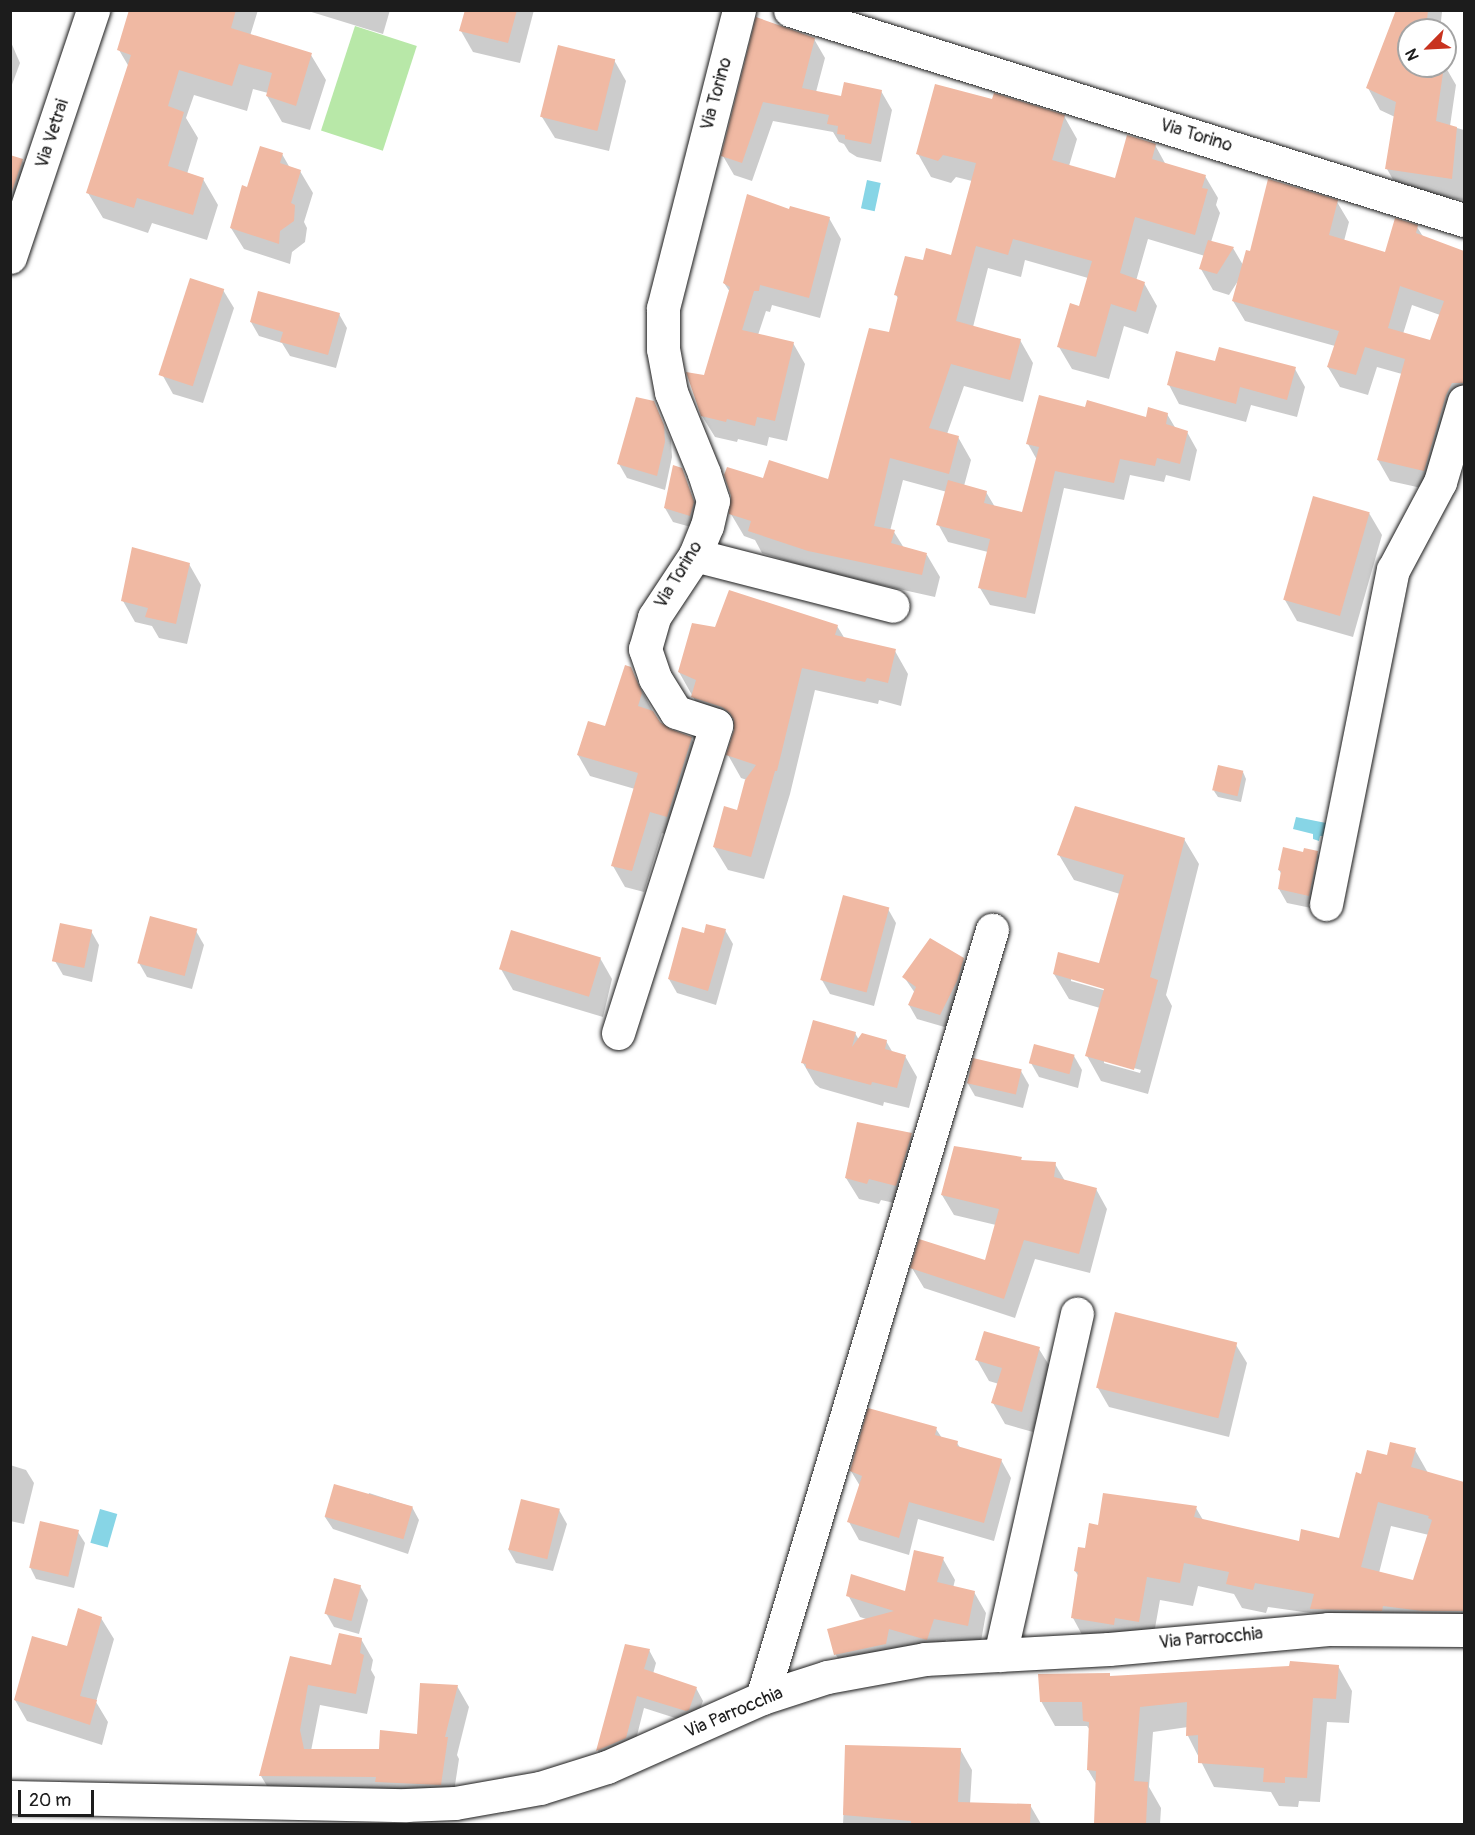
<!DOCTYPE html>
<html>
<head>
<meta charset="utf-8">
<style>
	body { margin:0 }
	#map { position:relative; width:1475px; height:1835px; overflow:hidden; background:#fff; font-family:Pangolin,sans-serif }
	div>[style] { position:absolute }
	.green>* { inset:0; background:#b8e8a8; transform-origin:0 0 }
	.water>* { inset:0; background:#87d5e6; transform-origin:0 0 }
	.shadow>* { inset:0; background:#0003 }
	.building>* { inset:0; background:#f0b9a3; transform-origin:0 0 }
	.roads { filter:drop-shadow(0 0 2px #1c1c1c) drop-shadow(0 0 2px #1c1c1c) }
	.minor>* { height:33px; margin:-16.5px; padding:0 16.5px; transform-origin:16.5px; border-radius:16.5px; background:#fff }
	span { translate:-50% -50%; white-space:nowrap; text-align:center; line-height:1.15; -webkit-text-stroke:6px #fff; paint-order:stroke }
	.street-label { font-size:18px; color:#1c1c1c }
	.frame { position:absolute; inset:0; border:12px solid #1c1c1c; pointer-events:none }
	.north { position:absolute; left:1397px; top:18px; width:60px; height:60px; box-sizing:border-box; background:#fff; border:2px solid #a4a4a4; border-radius:50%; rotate:246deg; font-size:16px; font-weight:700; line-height:24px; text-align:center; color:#1c1c1c }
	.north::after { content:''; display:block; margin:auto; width:21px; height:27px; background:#c8321e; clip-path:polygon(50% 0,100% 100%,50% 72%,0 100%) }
	.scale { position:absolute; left:18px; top:1790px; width:76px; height:27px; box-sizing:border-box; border:3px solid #1c1c1c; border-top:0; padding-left:8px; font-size:18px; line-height:21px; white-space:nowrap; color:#1c1c1c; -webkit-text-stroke:4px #fff; paint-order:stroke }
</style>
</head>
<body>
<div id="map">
	<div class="green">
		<div style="left:355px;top:26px;width:65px;height:110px;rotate:18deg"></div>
	</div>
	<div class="water">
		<div style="left:867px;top:180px;width:14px;height:29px;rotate:12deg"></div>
		<div style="clip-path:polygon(1296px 817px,1326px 823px,1323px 836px,1320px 836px,1319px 841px,1313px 839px,1313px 834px,1293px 829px)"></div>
		<div style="left:100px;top:1509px;width:18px;height:35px;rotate:16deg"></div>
	</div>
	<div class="shadow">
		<div style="clip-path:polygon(131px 10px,258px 10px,250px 36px,311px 55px,326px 80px,310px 130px,282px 122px,267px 96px,268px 93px,253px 89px,247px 111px,194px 95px,186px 118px,198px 138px,187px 174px,203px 179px,218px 205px,207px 240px,152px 223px,148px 233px,103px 218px,88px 193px,129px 67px,119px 50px)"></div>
		<div style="clip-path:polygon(305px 10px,390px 10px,383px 34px)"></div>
		<div style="clip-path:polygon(466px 10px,534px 10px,520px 63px,473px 52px,461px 31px)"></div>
		<div style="clip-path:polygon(1398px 10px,1442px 12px,1440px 30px,1409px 30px,1409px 66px,1445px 66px,1456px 85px,1450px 126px,1464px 130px,1464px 200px,1399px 190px,1387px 169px,1395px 117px,1380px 110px,1368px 88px)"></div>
		<div style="clip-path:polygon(758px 19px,814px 39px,825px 58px,816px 92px,842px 98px,881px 91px,892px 110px,881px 162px,857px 157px,849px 152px,844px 144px,839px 142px,833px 132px,773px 121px,752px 181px,734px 175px,723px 156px)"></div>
		<div style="clip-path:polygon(10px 40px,20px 63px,10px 90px)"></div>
		<div style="clip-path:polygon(614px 60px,626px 81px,609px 151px,555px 138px,542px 117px)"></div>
		<div style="clip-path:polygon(evenodd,1064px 116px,1077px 139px,1069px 166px,1116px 179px,1155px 145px,1166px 165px,1205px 176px,1218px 198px,1216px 205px,1220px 213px,1211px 242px,1233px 248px,1243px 265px,1251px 253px,1337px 202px,1349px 222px,1344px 241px,1386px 253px,1417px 227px,1424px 238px,1464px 253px,1464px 403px,1435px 491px,1390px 481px,1378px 460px,1402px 374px,1377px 367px,1368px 395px,1340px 387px,1328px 367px,1335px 346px,1245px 321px,1233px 301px,1238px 281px,1229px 295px,1213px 290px,1201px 269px,1205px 256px,1148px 239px,1136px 281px,1144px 283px,1157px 306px,1148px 334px,1124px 326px,1109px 379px,1072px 369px,1059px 347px,1080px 308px,1088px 278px,1025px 260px,1021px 277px,988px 268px,973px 327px,1020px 340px,1033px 363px,1023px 402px,964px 386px,947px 434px,958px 437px,971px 460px,964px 486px,986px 492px,995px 507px,1023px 514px,1037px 460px,1028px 444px,1086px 409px,1147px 419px,1167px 414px,1176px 429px,1187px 432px,1197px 450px,1190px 481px,1166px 475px,1164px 482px,1130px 475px,1124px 500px,1064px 488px,1035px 614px,990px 605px,980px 588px,988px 552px,948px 542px,938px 524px,947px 492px,903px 480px,890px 531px,894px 532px,904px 548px,927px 555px,940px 577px,935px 597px,822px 572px,762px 553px,755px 540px,744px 536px,731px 514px,764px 480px,829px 481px,890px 334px,899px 300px,896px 295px,924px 262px,952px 257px,972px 181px,956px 177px,951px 183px,931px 177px,918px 154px,1064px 116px,1412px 305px,1440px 315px,1430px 342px,1403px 334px,1412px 305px)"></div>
		<div style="clip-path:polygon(282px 154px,290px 168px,300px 171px,313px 193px,304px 222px,307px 228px,305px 242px,292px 252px,290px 264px,244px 249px,231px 228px,248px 189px)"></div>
		<div style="clip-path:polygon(10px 156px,22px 160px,34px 181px,10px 210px)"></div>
		<div style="clip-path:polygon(790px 210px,829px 218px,841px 239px,820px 318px,772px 305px,770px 312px,766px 311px,758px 335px,793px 343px,805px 364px,787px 441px,769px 437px,767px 446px,738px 439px,737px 442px,715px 437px,702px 416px,705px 377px,730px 292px,724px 283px)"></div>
		<div style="clip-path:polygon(223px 290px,234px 308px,203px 403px,173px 394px,163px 376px)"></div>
		<div style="clip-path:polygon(339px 314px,347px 328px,336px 368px,290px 356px,282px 343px,259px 336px,251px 322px)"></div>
		<div style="clip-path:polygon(1216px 363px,1295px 369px,1305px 387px,1297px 417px,1251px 405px,1246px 422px,1179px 404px,1169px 385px)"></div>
		<div style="clip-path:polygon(653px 402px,671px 440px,672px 457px,665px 490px,627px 478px,619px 464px)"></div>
		<div style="clip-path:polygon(681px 469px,701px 517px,698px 529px,673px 522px,665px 508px)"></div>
		<div style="clip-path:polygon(1369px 513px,1382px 535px,1353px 637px,1297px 621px,1285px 600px)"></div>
		<div style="clip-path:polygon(189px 564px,201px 585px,187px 644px,159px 638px,152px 626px,135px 622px,123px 601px)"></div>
		<div style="clip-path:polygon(837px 626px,845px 639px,895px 651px,908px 674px,901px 706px,879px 700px,878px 704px,815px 690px,790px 794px,764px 879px,728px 870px,714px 847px,738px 812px,747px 780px,741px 778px,728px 755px,736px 730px,706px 720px,679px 672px,716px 628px)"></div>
		<div style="clip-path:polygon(630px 668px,659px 723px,669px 731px,691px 738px,704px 759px,679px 837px,662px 833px,644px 892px,625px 887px,613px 866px,635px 789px,590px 776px,578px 755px,605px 728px)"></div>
		<div style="clip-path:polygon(1243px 772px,1246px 779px,1241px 802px,1218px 797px,1214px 791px)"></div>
		<div style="clip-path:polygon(evenodd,1184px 839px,1199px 864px,1166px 995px,1172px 1006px,1148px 1094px,1101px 1081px,1087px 1056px,1100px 1008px,1069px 999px,1054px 974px,1100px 965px,1120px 894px,1074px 880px,1059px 855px,1184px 839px,1071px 978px,1111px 989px,1110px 992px,1071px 981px,1071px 978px,1184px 839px,1104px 1060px,1141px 1070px,1140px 1073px,1104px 1063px,1104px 1060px)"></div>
		<div style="clip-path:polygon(1317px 852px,1325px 866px,1316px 909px,1287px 903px,1279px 889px,1282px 875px,1279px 870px,1304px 854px)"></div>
		<div style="clip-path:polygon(888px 909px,896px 923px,874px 1006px,830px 994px,822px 980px)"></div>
		<div style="clip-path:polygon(725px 930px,733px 944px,716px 1005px,677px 993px,669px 979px,705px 935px)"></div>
		<div style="clip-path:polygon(91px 931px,99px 945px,92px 982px,63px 975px,55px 961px)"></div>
		<div style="clip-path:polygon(196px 931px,204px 945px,192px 989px,147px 977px,139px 963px)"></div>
		<div style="clip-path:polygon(600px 958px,612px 979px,603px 1017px,513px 990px,501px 969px)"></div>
		<div style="clip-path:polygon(963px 959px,971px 973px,948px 1028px,917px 1019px,909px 1005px,915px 993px,904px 977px)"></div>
		<div style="clip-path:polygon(855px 1033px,859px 1040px,886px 1041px,893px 1053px,905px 1056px,917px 1077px,909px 1108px,884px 1102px,883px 1106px,820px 1088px,815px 1084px,803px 1063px)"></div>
		<div style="clip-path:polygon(1074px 1056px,1082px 1070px,1078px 1088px,1039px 1077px,1031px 1063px)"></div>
		<div style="clip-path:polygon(1021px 1071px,1029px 1085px,1023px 1108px,975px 1096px,967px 1082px)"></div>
		<div style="clip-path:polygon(911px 1135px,923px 1156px,908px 1206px,881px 1200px,879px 1204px,859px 1199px,846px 1178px)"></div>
		<div style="clip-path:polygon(1021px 1159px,1022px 1162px,1055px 1164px,1065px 1181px,1096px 1189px,1107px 1209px,1090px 1273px,1035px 1259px,1015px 1318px,924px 1288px,912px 1268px,987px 1262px,996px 1225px,954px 1215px,942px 1195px)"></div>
		<div style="clip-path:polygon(1236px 1345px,1247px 1363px,1229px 1437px,1109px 1407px,1098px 1388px)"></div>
		<div style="clip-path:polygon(1039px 1349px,1052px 1370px,1033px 1432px,1005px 1424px,993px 1403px,999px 1384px,989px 1381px,977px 1360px)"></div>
		<div style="clip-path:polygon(936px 1429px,942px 1438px,957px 1443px,961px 1449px,1001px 1460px,1011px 1478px,994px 1541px,918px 1519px,909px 1555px,859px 1540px,849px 1522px,860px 1486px,851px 1471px)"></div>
		<div style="clip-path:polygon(evenodd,1415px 1450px,1428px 1473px,1464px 1484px,1464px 1635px,1268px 1607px,1266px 1613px,1242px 1608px,1234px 1594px,1198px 1586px,1193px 1606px,1160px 1600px,1152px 1645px,1086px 1642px,1073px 1618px,1079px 1577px,1075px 1571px,1099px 1527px,1196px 1508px,1203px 1520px,1300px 1543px,1341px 1540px,1363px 1475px,1388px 1457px,1415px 1450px,1391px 1526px,1429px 1535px,1414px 1582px,1379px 1573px,1391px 1526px)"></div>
		<div style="clip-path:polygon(10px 1465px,26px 1470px,34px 1483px,24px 1524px,10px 1521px)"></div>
		<div style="clip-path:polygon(369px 1493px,412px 1507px,419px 1520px,408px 1554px,333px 1529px,325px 1517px,368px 1496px)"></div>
		<div style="clip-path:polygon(559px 1510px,567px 1524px,553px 1571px,516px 1563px,508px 1549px)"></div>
		<div style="clip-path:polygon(78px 1532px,85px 1543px,74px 1588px,36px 1579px,30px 1567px)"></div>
		<div style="clip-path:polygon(943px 1559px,955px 1580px,953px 1588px,974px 1592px,986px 1613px,980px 1647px,946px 1640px,939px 1660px,848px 1676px,836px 1655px,829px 1630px,869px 1620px,860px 1617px,848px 1595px,906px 1593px)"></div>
		<div style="clip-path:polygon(360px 1586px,368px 1600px,359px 1634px,334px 1627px,326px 1613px)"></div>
		<div style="clip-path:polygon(101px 1618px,114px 1639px,96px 1702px,108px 1722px,102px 1745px,27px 1721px,15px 1700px)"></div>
		<div style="clip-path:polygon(361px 1639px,373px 1660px,371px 1670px,375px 1677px,367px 1714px,320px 1705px,311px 1751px,380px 1751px,419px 1736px,457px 1686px,469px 1707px,457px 1755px,459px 1759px,452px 1805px,273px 1796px,261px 1776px,291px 1658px,332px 1667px)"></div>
		<div style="clip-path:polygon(626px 1645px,649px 1650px,656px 1663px,653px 1674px,696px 1688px,703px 1701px,694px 1724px,644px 1708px,633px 1751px,604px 1763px,598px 1751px)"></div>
		<div style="clip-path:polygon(1338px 1666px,1352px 1691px,1349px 1723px,1327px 1722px,1320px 1802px,1299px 1801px,1298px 1807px,1279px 1806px,1271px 1792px,1214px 1787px,1188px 1736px,1188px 1727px,1153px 1732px,1149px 1787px,1161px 1808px,1160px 1824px,1096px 1824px,1097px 1785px,1088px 1770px,1090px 1730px,1087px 1726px,1055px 1726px,1041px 1701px,1110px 1677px)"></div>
		<div style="clip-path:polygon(847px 1746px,960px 1749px,972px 1770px,970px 1804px,1030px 1805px,1041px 1824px,843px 1824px)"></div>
	</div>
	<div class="building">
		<div style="clip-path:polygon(129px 10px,236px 10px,231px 28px,312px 53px,296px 106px,266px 96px,272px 73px,239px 64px,232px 86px,179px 70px,168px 106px,184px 112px,168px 166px,204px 178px,193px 215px,137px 198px,134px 208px,86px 193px,131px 55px,117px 50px)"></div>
		<div style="clip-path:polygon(465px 10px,517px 10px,508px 43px,459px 31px)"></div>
		<div style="clip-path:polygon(1396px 10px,1428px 10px,1426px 30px,1409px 30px,1409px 66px,1444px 66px,1436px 121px,1457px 127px,1452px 179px,1385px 169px,1396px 102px,1366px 88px)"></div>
		<div style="clip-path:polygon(756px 17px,815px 38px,802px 88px,841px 96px,844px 82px,882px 90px,871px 144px,845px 139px,845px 135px,837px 134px,838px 126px,827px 124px,829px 115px,763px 102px,742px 163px,721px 156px)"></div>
		<div style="left:558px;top:45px;width:59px;height:74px;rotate:14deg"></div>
		<div style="clip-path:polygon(935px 84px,992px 99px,994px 93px,1065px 115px,1052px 160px,1115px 178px,1127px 135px,1156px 144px,1152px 159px,1206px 175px,1202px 188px,1208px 189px,1195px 235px,1135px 217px,1120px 273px,1145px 282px,1136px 312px,1111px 304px,1096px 357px,1057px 347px,1070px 303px,1079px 306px,1092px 261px,1013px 239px,1008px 255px,976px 246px,956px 321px,1021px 339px,1010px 380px,951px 364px,929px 428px,959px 436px,949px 474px,890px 458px,874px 526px,895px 530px,891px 543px,927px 553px,922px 575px,808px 551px,748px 531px,751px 521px,729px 514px,731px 496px,724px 475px,727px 467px,763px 478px,769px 460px,828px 479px,869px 328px,889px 332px,898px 296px,894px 295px,905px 256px,923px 260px,926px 248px,951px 255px,976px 163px,943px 155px,938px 161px,916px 154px)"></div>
		<div style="clip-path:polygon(260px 146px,283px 153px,280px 163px,301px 170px,291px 203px,295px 205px,294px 221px,280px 231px,279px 244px,230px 228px,242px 185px,247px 187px)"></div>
		<div style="clip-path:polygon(10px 155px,23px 159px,10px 197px)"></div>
		<div style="clip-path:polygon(evenodd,1268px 179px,1338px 200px,1329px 235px,1385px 252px,1395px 218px,1418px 225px,1416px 233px,1464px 251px,1464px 383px,1452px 383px,1446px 395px,1424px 471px,1377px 460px,1405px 359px,1365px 347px,1356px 375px,1327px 367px,1339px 331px,1232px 301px,1246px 250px,1250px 251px,1268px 179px,1400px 286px,1444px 301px,1430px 340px,1388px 328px,1400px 286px)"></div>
		<div style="clip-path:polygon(747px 194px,789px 209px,790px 206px,830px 217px,809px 298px,760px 285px,759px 291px,754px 291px,742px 330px,794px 342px,775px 421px,757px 417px,755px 426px,727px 419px,726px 422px,701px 416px,686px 372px,704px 375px,730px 287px,723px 283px)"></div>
		<div style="clip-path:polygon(1208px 240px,1234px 247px,1217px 274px,1199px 269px)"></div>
		<div style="left:190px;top:278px;width:36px;height:102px;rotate:18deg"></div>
		<div style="clip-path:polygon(258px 291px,340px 313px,328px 355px,280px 342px,283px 332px,250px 322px)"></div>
		<div style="clip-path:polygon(1219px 347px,1296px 367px,1287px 400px,1240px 387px,1236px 404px,1167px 385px,1176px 351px,1215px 361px)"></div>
		<div style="clip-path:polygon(1039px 395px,1085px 407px,1087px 400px,1146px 417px,1148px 407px,1168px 413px,1166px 424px,1188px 431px,1180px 464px,1157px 458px,1155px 466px,1120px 459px,1114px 483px,1055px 471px,1026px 598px,978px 588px,990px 539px,936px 525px,948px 480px,987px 491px,984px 503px,1022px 512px,1039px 447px,1026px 444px)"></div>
		<div style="clip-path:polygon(636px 397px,654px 401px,664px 425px,665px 442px,657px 476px,617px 464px)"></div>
		<div style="clip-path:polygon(673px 465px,682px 468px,686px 479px,694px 502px,690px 516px,664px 508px)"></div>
		<div style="left:1313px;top:496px;width:59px;height:108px;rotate:16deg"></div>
		<div style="clip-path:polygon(132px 547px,190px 563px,176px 624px,145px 617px,148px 608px,121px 601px)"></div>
		<div style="clip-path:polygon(729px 590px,838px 625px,835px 635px,896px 649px,888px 683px,867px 678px,865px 682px,802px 668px,777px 771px,775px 771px,751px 857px,713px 847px,724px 806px,737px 810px,745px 780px,756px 765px,726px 755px,734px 730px,734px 720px,730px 713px,722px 707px,691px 697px,696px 680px,678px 672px,692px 623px,715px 627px)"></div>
		<div style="clip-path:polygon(625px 665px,631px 667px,642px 693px,638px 706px,653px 711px,660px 722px,670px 729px,692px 737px,667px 817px,650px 812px,632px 871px,611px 866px,638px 773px,577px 755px,588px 721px,605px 726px)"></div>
		<div style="left:1218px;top:765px;width:26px;height:26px;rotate:13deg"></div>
		<div style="clip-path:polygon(1075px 806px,1185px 838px,1150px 977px,1158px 980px,1134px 1070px,1085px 1056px,1104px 989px,1053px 974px,1058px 952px,1099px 963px,1124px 875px,1057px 855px)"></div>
		<div style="clip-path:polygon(1283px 847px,1303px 852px,1304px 848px,1318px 851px,1309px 896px,1278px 889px,1281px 871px,1278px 870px)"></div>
		<div style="left:843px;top:895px;width:48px;height:88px;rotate:15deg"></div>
		<div style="left:150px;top:916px;width:49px;height:49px;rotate:15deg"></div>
		<div style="left:60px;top:923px;width:33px;height:39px;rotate:12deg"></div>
		<div style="clip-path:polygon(706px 924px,726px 929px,708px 991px,668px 979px,682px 927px,704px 933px)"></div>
		<div style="left:511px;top:930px;width:94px;height:41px;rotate:17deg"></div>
		<div style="clip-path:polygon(930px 938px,964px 958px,957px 981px,940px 1015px,908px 1005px,916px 987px,902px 977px)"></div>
		<div style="clip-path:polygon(813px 1020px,856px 1032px,852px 1047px,862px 1033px,887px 1040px,885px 1049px,906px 1055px,897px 1088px,872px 1082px,871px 1085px,806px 1068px,806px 1064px,801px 1063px)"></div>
		<div style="left:1034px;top:1044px;width:42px;height:20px;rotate:15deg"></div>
		<div style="left:973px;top:1058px;width:50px;height:26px;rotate:13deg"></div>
		<div style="clip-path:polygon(857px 1122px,912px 1133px,896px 1186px,869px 1179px,867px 1184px,845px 1178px)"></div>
		<div style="clip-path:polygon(954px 1146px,1022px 1157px,1021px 1160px,1056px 1162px,1054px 1177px,1097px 1188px,1079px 1254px,1024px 1240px,1004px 1299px,910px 1268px,919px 1239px,985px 1260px,999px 1209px,941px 1195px)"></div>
		<div style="left:1115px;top:1312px;width:126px;height:78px;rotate:14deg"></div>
		<div style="clip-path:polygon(984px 1331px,1040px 1347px,1022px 1412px,991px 1403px,1002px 1368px,975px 1360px)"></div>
		<div style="clip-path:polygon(868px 1408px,937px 1427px,935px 1435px,958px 1441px,957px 1446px,1002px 1459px,984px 1523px,909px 1502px,899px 1538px,847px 1522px,862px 1476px,850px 1471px)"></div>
		<div style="clip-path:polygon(evenodd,1390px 1442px,1416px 1448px,1411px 1467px,1464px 1482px,1464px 1611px,1422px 1611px,1383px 1606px,1382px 1611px,1310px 1609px,1314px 1594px,1255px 1583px,1253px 1590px,1226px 1584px,1229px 1572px,1184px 1563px,1180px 1583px,1147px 1577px,1139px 1622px,1115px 1618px,1114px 1625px,1071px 1618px,1078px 1572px,1074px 1571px,1078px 1547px,1085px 1548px,1089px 1523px,1098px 1525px,1103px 1493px,1197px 1506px,1194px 1517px,1299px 1541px,1301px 1529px,1339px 1538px,1356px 1472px,1361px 1474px,1367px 1450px,1387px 1455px,1390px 1442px,1378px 1502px,1429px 1516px,1428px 1518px,1432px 1520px,1413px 1580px,1361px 1567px,1378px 1502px)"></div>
		<div style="left:334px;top:1484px;width:82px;height:34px;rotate:16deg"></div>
		<div style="left:521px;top:1499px;width:40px;height:52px;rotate:14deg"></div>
		<div style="left:40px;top:1521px;width:40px;height:48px;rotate:13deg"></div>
		<div style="clip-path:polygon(914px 1550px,944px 1557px,937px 1582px,975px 1591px,968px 1626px,934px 1619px,927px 1640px,889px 1629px,886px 1644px,834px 1655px,827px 1629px,894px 1611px,846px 1596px,851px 1574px,905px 1591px)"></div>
		<div style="left:334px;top:1578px;width:28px;height:37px;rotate:15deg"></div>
		<div style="clip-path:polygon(78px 1608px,102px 1617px,80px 1696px,97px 1700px,90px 1725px,14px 1700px,32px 1636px,67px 1646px)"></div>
		<div style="clip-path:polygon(339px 1633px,362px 1638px,360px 1653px,364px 1655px,356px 1694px,308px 1685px,300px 1730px,304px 1749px,379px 1749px,380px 1730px,417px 1734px,420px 1683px,458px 1685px,445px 1737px,448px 1737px,441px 1785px,375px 1782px,376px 1777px,259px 1776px,290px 1656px,331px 1665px)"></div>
		<div style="clip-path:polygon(625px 1644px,650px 1649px,644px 1669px,697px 1687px,689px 1710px,686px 1711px,637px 1696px,626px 1738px,596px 1751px)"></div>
		<div style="clip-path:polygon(1290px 1661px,1339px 1665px,1336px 1699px,1313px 1698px,1307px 1778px,1285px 1777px,1285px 1783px,1263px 1782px,1264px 1768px,1198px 1763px,1198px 1735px,1186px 1736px,1187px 1702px,1140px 1707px,1134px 1781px,1148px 1782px,1146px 1824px,1094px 1824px,1096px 1771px,1087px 1770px,1089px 1722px,1083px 1721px,1082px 1702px,1040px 1702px,1038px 1674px,1110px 1673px,1110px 1676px,1289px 1666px)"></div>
		<div style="clip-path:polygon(845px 1745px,961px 1748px,958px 1802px,1031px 1804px,1030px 1824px,911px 1824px,911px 1821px,843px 1815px)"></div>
	</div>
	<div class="roads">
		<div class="minor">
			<div style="left:790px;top:10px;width:706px;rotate:17.31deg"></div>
			<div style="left:10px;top:257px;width:261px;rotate:-71.4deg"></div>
			<div style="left:695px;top:555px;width:204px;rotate:14.4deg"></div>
			<div style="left:1326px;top:904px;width:341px;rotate:-78.7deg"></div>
			<div style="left:1393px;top:570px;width:100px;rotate:-61.9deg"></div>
			<div style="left:1440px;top:482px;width:84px;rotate:-73.5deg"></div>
			<div style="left:618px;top:1033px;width:323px;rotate:-72.3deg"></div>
			<div style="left:716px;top:725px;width:42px;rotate:-162deg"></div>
			<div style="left:676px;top:712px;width:40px;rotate:-122deg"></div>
			<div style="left:655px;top:678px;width:31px;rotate:-109deg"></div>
			<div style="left:645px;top:649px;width:33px;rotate:-74deg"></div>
			<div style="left:654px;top:617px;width:74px;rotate:-56.5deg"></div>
			<div style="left:695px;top:555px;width:31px;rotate:-68deg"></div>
			<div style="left:707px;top:526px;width:26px;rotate:-77deg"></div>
			<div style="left:713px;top:501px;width:29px;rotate:-108deg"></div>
			<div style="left:704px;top:473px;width:87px;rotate:-112.2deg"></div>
			<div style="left:671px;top:392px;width:44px;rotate:-100.5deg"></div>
			<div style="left:663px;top:349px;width:41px;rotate:-90deg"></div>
			<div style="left:663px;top:308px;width:308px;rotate:-75.7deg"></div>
			<div style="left:1000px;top:1655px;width:350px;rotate:-77.3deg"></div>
			<div style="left:762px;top:1698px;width:802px;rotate:-73.33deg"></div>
			<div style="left:10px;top:1797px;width:396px;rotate:1.2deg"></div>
			<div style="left:406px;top:1805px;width:49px;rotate:-2.3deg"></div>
			<div style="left:455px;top:1803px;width:86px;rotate:-10deg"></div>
			<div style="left:540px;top:1788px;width:70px;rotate:-17.4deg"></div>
			<div style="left:607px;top:1767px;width:170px;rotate:-24deg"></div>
			<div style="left:762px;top:1698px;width:68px;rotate:-17.9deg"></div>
			<div style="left:827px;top:1677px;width:100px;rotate:-10.4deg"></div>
			<div style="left:925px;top:1659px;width:184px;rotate:-3.1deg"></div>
			<div style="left:1109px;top:1649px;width:220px;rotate:-5.2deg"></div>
			<div style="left:1328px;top:1629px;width:136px;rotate:0.4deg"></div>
		</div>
	</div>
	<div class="street-label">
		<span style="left:717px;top:94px;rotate:-75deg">Via Torino</span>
		<span style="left:53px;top:134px;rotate:-72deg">Via Vetrai</span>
		<span style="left:1196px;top:136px;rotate:17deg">Via Torino</span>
		<span style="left:679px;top:575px;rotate:-59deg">Via Torino</span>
		<span style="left:1211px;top:1639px;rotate:-5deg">Via Parrocchia</span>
		<span style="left:734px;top:1713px;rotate:-23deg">Via Parrocchia</span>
	</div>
	<div class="frame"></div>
	<div class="north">N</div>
	<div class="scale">20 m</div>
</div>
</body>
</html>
